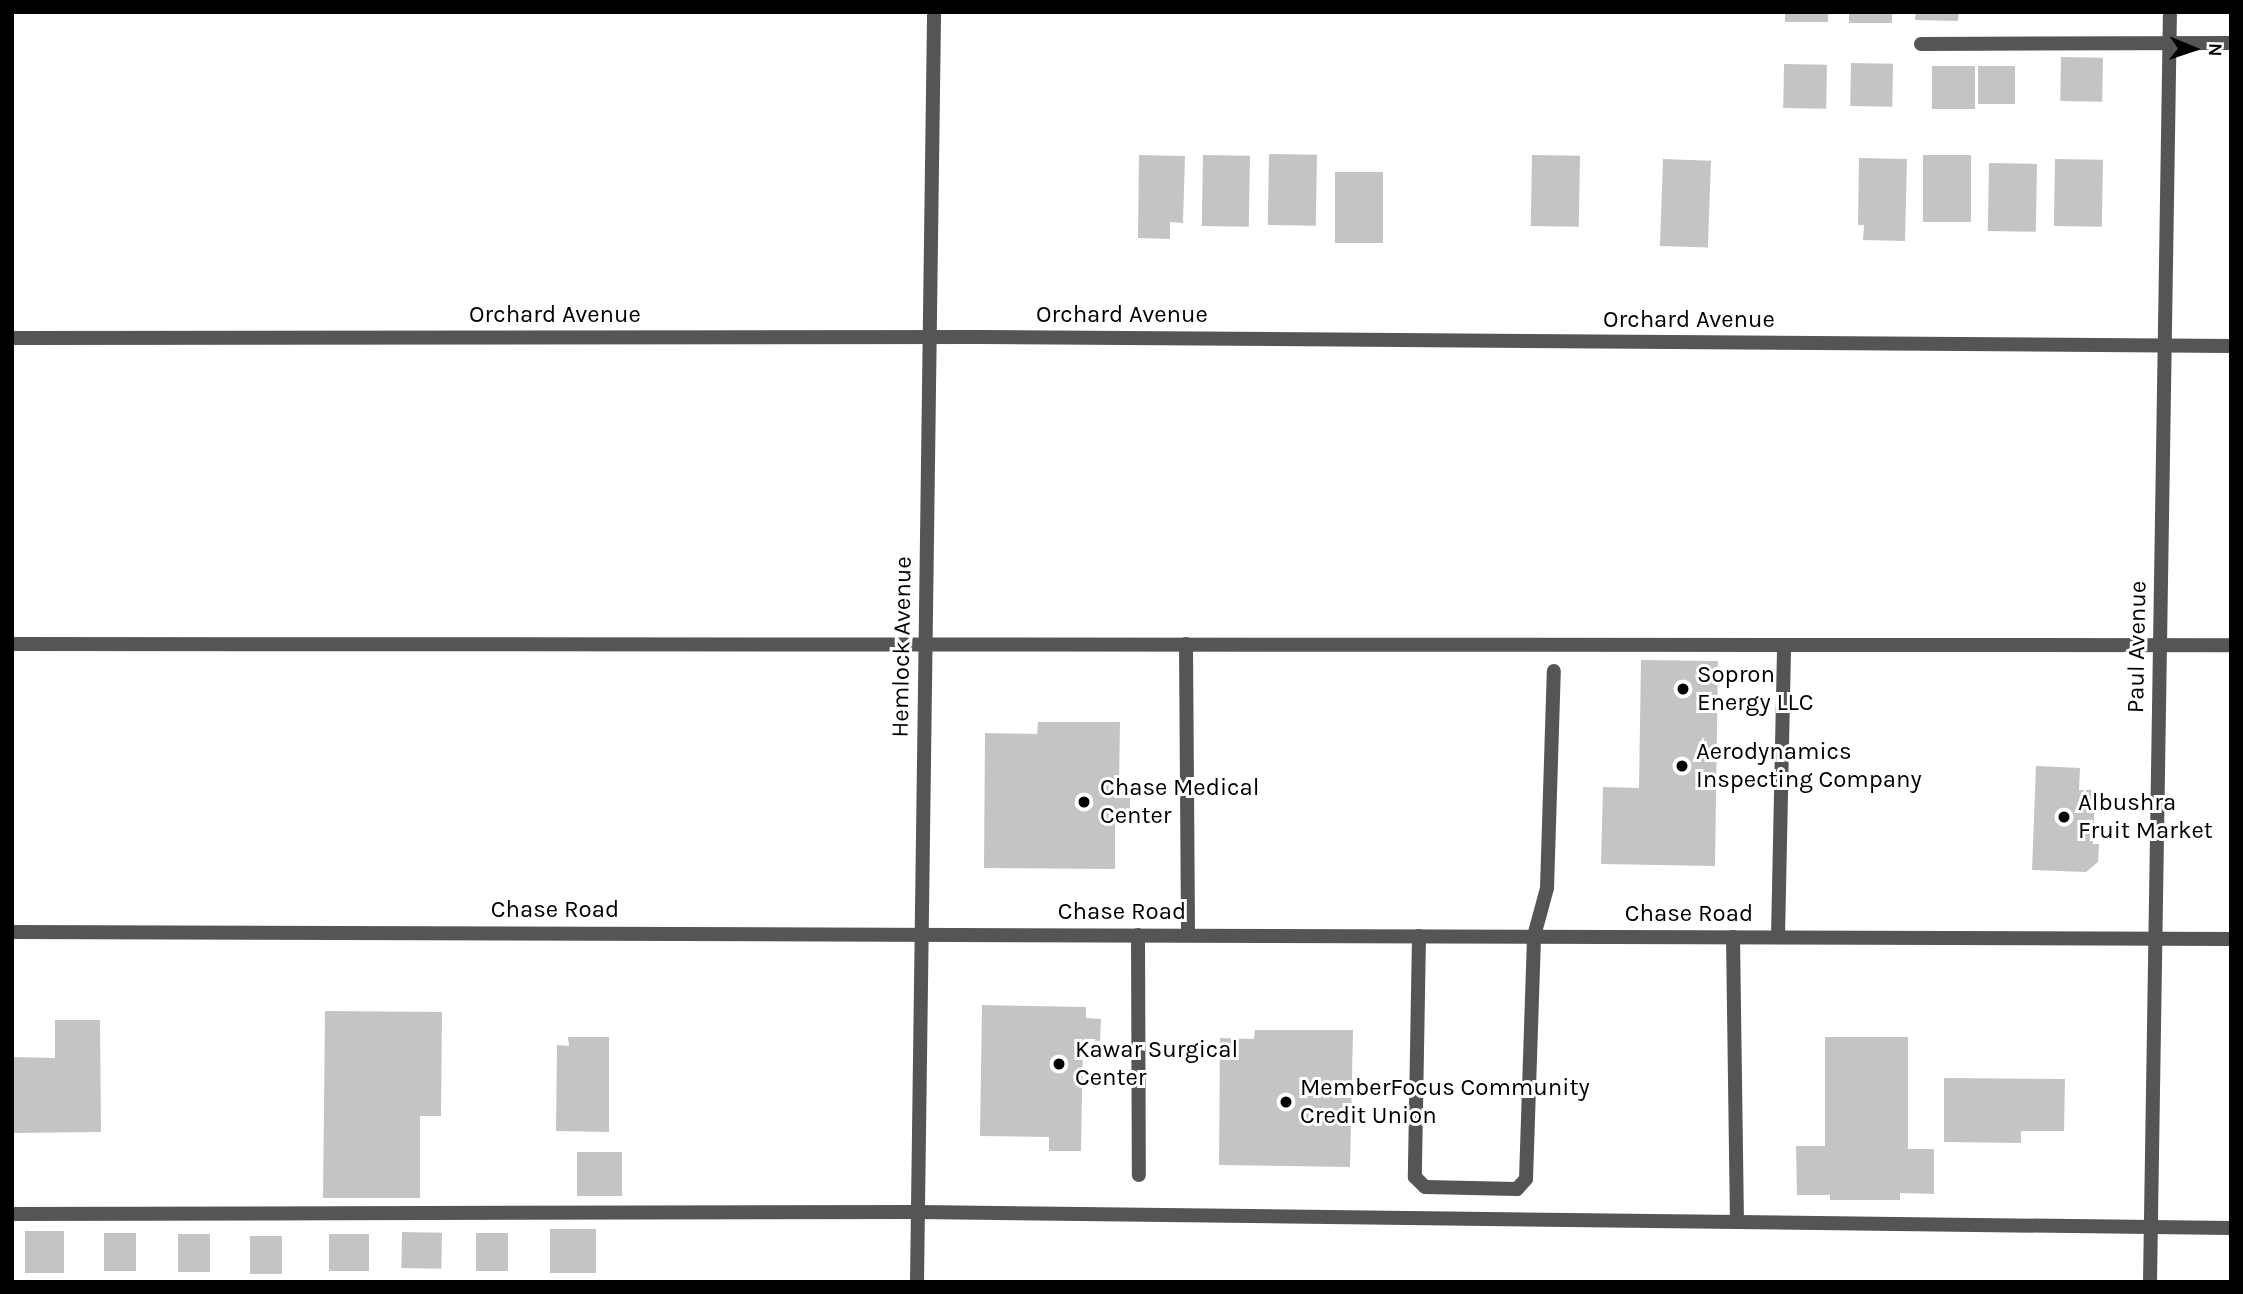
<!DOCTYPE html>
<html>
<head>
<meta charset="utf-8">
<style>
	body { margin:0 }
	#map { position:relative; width:2243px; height:1294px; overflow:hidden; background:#fff; font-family:Karla,sans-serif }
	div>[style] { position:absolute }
	.building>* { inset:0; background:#c4c4c4; transform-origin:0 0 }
	.service>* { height:14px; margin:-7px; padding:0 7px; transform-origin:7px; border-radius:7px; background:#555 }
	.minor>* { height:14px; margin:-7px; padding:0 7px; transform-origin:7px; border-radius:7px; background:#555 }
	.tertiary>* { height:14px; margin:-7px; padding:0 7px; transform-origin:7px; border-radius:7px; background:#555 }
	.dots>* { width:19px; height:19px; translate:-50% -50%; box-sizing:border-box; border:4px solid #fff; border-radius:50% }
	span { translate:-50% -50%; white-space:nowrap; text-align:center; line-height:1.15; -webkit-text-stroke:6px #fff; paint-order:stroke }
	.street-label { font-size:24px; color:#000 }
	.poi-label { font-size:24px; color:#000 }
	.left { translate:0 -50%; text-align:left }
	.frame { position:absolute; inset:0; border:14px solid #000; pointer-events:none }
	.north { position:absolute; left:2159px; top:14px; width:70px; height:70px; -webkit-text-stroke:5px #fff; paint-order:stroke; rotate:92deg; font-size:19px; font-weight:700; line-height:28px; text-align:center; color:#000 }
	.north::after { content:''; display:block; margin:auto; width:24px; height:32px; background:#000; clip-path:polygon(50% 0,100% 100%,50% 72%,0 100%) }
</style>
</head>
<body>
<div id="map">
	<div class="building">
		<div style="left:1785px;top:12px;width:43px;height:10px"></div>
		<div style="left:1849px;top:12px;width:43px;height:11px"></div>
		<div style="clip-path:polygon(1916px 12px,1959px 12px,1958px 21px,1915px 20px)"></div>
		<div style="left:2061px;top:57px;width:42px;height:44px;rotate:1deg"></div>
		<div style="left:1851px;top:63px;width:42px;height:43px;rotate:1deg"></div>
		<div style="left:1784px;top:64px;width:43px;height:44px;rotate:1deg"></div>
		<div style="left:1932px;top:66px;width:43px;height:43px"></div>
		<div style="left:1978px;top:66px;width:37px;height:38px"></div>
		<div style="left:1269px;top:154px;width:48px;height:71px;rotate:1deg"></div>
		<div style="clip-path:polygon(1139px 155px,1185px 156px,1183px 223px,1170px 222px,1170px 239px,1138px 238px)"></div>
		<div style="left:1203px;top:155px;width:47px;height:71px;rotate:1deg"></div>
		<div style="left:1532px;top:155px;width:48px;height:71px;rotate:1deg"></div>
		<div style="left:1923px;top:155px;width:48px;height:67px"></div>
		<div style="clip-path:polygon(1859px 158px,1907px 159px,1905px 241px,1863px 240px,1864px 225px,1858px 225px)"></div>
		<div style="left:1663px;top:159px;width:48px;height:87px;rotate:2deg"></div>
		<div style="left:2055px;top:159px;width:48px;height:67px;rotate:1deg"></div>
		<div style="left:1989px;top:163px;width:48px;height:68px;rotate:1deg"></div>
		<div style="left:1335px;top:172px;width:48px;height:71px"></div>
		<div style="clip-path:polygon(1641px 660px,1718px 661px,1715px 866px,1601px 864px,1603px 787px,1639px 788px)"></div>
		<div style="clip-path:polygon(1038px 722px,1120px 722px,1119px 789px,1130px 789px,1130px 815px,1115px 815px,1115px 869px,984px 868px,985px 733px,1037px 734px)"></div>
		<div style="clip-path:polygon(2036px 766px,2080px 768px,2079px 790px,2095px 790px,2093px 844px,2099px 844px,2098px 862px,2086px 872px,2032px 870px)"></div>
		<div style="clip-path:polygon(982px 1005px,1086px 1007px,1086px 1018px,1101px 1019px,1100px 1041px,1083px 1040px,1081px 1151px,1049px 1151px,1049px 1137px,980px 1136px)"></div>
		<div style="clip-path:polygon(325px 1011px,442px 1012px,441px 1116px,420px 1116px,420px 1198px,323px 1198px)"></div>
		<div style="clip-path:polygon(55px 1020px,100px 1020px,101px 1132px,12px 1133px,12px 1057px,55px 1058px)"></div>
		<div style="clip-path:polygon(1255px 1030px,1353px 1030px,1350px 1167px,1219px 1165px,1220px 1038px,1254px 1039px)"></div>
		<div style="clip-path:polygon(568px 1037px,609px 1037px,609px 1132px,556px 1131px,557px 1045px,569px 1046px)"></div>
		<div style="clip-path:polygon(1825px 1037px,1908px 1037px,1908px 1149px,1934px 1149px,1934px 1194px,1900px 1193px,1900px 1200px,1830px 1200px,1830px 1195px,1797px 1195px,1796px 1146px,1825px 1146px)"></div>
		<div style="clip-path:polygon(1944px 1078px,2065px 1079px,2064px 1131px,2021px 1131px,2021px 1143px,1944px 1142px)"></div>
		<div style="left:577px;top:1152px;width:45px;height:44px"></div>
		<div style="left:550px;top:1229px;width:46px;height:44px"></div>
		<div style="left:25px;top:1231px;width:39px;height:42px"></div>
		<div style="left:402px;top:1232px;width:40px;height:36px;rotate:1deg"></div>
		<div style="left:104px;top:1233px;width:32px;height:38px"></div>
		<div style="left:476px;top:1233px;width:32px;height:38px"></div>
		<div style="left:178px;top:1234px;width:32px;height:38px"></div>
		<div style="left:329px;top:1234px;width:40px;height:37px"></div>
		<div style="left:250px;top:1236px;width:32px;height:38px"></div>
	</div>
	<div class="service">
		<div style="left:1921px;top:44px;width:310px;rotate:-0.2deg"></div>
		<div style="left:12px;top:644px;width:2219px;rotate:0.03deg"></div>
		<div style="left:1186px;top:644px;width:291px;rotate:89.6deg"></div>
		<div style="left:1138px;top:935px;width:240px;rotate:89.8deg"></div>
		<div style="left:1419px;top:936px;width:241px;rotate:91deg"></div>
		<div style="left:1415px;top:1177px;width:14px;rotate:45deg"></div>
		<div style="left:1425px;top:1187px;width:92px;rotate:1.2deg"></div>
		<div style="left:1517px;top:1189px;width:13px;rotate:-48deg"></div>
		<div style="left:1526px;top:1179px;width:243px;rotate:-88.1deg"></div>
		<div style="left:1534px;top:936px;width:50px;rotate:-74.8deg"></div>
		<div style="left:1547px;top:888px;width:217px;rotate:-88.2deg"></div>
		<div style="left:1733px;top:937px;width:285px;rotate:89.2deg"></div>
		<div style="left:1778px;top:937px;width:292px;rotate:-88.8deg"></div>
		<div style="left:12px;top:1214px;width:906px;rotate:-0.13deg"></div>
		<div style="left:918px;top:1212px;width:1313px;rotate:0.7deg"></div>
	</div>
	<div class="minor">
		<div style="left:12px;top:338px;width:969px;rotate:-0.06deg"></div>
		<div style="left:981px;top:337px;width:1250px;rotate:0.41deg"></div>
		<div style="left:917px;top:1282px;width:1270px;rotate:-89.23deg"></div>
		<div style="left:2150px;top:1282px;width:1270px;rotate:-89.1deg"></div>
	</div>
	<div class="tertiary">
		<div style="left:12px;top:932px;width:2219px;rotate:0.18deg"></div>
	</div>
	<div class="dots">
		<div style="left:1683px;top:689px;background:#000"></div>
		<div style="left:1682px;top:766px;background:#000"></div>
		<div style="left:1084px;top:802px;background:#000"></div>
		<div style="left:2064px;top:817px;background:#000"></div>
		<div style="left:1059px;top:1064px;background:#000"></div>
		<div style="left:1286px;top:1102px;background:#000"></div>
	</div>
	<div class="street-label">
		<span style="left:555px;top:315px">Orchard Avenue</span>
		<span style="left:1122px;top:315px">Orchard Avenue</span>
		<span style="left:1689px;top:320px">Orchard Avenue</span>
		<span style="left:902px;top:647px;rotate:-89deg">Hemlock Avenue</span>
		<span style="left:2137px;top:647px;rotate:-89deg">Paul Avenue</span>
		<span style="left:555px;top:910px">Chase Road</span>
		<span style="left:1122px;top:912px">Chase Road</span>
		<span style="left:1689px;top:914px">Chase Road</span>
	</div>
	<div class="poi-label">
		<span class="left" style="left:1697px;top:689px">Sopron<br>Energy LLC</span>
		<span class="left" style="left:1696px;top:766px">Aerodynamics<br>Inspecting Company</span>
		<span class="left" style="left:1100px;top:802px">Chase Medical<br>Center</span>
		<span class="left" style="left:2078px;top:817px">Albushra<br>Fruit Market</span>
		<span class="left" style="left:1075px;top:1064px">Kawar Surgical<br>Center</span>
		<span class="left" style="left:1300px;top:1102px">MemberFocus Community<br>Credit Union</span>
	</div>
	<div class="frame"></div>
	<div class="north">N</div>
</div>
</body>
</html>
